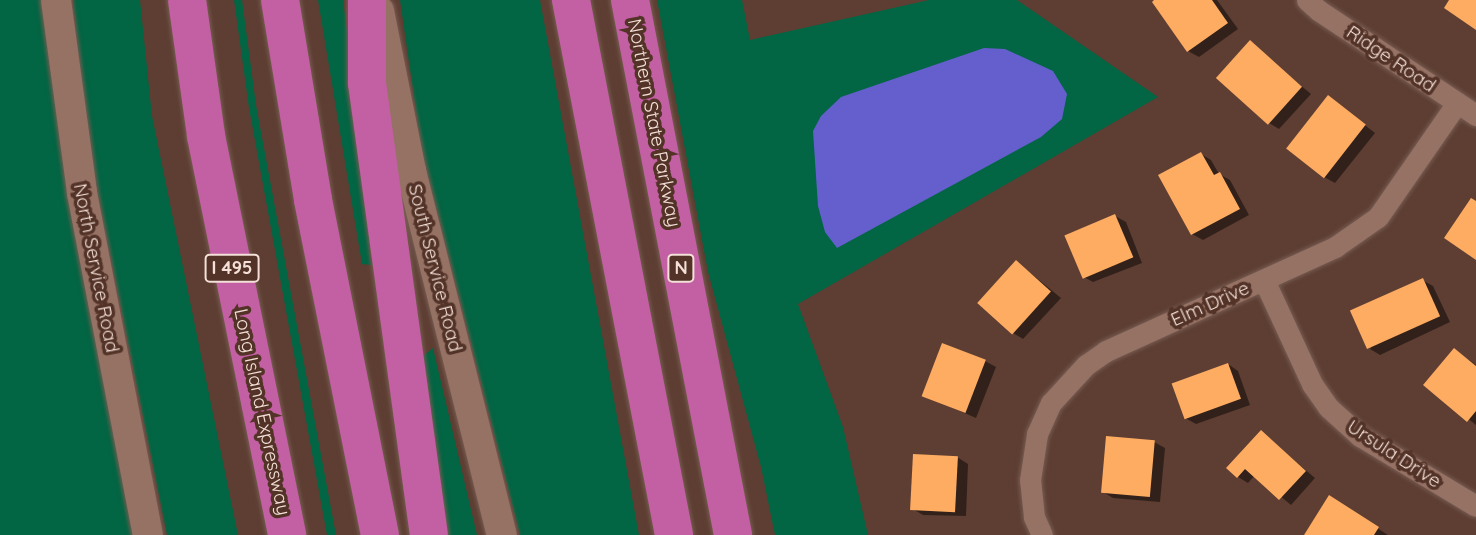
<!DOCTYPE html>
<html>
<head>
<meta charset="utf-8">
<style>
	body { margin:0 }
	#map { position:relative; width:1476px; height:535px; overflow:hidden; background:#5e3e32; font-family:Quicksand,sans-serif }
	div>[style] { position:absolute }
	.green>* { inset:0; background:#026543 }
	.water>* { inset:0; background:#645fcd }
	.shadow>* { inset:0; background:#0007 }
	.building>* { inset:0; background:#fdac62; transform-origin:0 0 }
	.roads { filter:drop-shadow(0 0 2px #775c52) drop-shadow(0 0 2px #775c52) }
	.street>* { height:21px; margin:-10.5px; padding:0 10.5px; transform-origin:10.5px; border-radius:10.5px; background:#967265 }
	.secondary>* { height:30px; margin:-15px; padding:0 15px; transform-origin:15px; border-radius:15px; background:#967265 }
	.highway>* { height:38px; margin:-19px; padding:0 19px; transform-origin:19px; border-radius:19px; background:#c360a3 }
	span { translate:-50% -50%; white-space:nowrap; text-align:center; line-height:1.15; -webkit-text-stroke:7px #533327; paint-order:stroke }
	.shield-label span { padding:2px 5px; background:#533327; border:2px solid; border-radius:5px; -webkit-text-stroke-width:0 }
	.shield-label { font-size:18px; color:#f4e0d8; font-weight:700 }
	.street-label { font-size:19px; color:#f4e0d8 }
</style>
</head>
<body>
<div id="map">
	<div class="green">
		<div style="clip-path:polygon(0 0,56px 0,148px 535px,0 535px)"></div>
		<div style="clip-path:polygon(73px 0,140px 0,152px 116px,238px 535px,167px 535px,86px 137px)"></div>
		<div style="clip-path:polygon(234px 0,242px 0,256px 105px,336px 535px,327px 535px,249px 108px)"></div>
		<div style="clip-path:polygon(318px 0,343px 0,363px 155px,371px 265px,362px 264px)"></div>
		<div style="clip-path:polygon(400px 0,540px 0,639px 535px,520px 535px,422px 153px)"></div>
		<div style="clip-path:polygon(657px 0,742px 0,750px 40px,929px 0,1017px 0,1158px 97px,798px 304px,843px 427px,868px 535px,775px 535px,761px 467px,708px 272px)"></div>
		<div style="clip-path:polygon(433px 348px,477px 535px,442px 535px,422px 357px)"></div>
	</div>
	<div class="water">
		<div style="clip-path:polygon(984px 48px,1005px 49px,1053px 71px,1067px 94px,1062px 119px,1041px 137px,837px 248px,825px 232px,818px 206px,813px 131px,821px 116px,841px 97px)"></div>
	</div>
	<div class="shadow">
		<div style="clip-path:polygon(1157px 0,1217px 0,1238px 29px,1199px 57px,1188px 51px)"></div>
		<div style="clip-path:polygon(1250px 43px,1311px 94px,1279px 129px,1269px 123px)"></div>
		<div style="clip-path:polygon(1329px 97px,1375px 133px,1335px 183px,1324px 177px)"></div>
		<div style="clip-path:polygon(1201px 154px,1211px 160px,1219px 174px,1230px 180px,1249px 215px,1203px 240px,1192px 234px)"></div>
		<div style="clip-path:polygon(1115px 216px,1126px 222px,1142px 263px,1093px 282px,1082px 276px)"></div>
		<div style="clip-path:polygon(1017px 262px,1061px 298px,1023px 339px,1013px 333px)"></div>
		<div style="clip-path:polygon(1422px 280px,1433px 286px,1450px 322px,1380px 355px,1370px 349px)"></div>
		<div style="clip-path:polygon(1455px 350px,1476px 365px,1476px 425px,1426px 385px)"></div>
		<div style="clip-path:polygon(985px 361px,996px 367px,976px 418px,923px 395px)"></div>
		<div style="clip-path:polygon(1228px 364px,1238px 371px,1250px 405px,1196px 424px,1185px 418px)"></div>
		<div style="clip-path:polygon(1261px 432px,1315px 478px,1291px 505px,1255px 475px,1248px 483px,1238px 477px)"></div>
		<div style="clip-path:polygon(1154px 442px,1165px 448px,1160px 502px,1113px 498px,1103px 492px)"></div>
		<div style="clip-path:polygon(957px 457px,968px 464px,966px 516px,923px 515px,913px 509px)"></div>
		<div style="clip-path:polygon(1340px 504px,1388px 535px,1306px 535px)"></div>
	</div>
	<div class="building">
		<div style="clip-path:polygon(1154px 0,1212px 0,1228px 23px,1187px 52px,1152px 2px)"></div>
		<div style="clip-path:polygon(1449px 0,1476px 0,1476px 30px,1444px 8px)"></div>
		<div style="left:1250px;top:40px;width:70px;height:51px;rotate:42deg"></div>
		<div style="left:1328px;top:95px;width:48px;height:68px;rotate:38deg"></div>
		<div style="clip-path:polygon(1201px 152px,1214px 175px,1220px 172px,1240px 209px,1191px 235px,1158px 175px)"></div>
		<div style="clip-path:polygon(1471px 198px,1476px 201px,1476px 260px,1444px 238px)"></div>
		<div style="left:1115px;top:214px;width:47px;height:55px;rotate:67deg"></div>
		<div style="left:1016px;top:260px;width:47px;height:58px;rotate:42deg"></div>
		<div style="left:1423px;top:278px;width:42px;height:80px;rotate:66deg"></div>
		<div style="left:942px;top:343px;width:47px;height:57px;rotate:21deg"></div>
		<div style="clip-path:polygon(1454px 348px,1476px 366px,1476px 411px,1467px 422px,1423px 385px)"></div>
		<div style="left:1228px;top:363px;width:38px;height:60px;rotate:70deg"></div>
		<div style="clip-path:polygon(1261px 430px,1306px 471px,1279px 500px,1245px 469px,1237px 478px,1226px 468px)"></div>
		<div style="left:1106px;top:436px;width:49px;height:57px;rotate:5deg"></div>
		<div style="left:913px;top:454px;width:45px;height:56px;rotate:3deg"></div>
		<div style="clip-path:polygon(1329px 495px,1379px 527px,1374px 535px,1304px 535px)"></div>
	</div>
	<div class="roads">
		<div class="street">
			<div style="left:1307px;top:0;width:15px;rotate:42deg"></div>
			<div style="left:1318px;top:10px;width:190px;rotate:33.6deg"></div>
			<div style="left:1264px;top:280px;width:115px;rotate:65.2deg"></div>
			<div style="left:1312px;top:384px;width:29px;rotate:55deg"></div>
			<div style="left:1329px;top:408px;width:42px;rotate:42.1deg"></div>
			<div style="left:1360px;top:436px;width:135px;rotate:31.1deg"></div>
			<div style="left:1042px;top:535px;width:20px;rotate:-114deg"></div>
			<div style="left:1034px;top:517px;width:37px;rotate:-96deg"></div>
			<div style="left:1030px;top:480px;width:47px;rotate:-81.3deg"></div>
			<div style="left:1037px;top:434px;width:34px;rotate:-66deg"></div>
			<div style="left:1051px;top:403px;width:52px;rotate:-47.4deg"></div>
			<div style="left:1086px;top:365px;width:24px;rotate:-35deg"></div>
			<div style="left:1106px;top:351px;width:252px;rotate:-24.4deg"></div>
			<div style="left:1335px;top:247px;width:52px;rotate:-34.9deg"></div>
			<div style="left:1378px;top:217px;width:139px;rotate:-55.3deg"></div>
		</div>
		<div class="secondary">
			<div style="left:56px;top:0;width:195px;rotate:82.3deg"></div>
			<div style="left:82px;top:193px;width:348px;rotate:79.1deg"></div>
			<div style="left:379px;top:11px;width:163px;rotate:78.7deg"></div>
			<div style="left:411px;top:171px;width:375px;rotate:76deg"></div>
		</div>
		<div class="highway">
			<div style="left:187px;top:0;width:137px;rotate:82deg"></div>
			<div style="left:206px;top:136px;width:407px;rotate:78.5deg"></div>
			<div style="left:280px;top:0;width:203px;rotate:80.6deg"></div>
			<div style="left:313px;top:200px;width:342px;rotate:78.7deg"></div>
			<div style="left:367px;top:0;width:83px;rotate:90deg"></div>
			<div style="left:367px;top:83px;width:456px;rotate:82.2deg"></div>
			<div style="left:571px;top:0;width:545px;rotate:79.1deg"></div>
			<div style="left:630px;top:0;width:545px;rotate:79.1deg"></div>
		</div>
	</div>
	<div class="shield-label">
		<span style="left:232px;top:268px">I 495</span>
		<span style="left:681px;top:268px">N</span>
	</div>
	<div class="street-label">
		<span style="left:1391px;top:59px;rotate:34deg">Ridge Road</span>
		<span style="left:654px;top:123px;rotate:79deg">Northern State Parkway</span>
		<span style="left:96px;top:268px;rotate:79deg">North Service Road</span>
		<span style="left:435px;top:268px;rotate:76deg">South Service Road</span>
		<span style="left:1210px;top:304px;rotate:-24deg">Elm Drive</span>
		<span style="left:262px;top:412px;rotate:78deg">Long Island Expressway</span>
		<span style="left:1394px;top:454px;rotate:33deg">Ursula Drive</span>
	</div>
</div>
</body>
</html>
